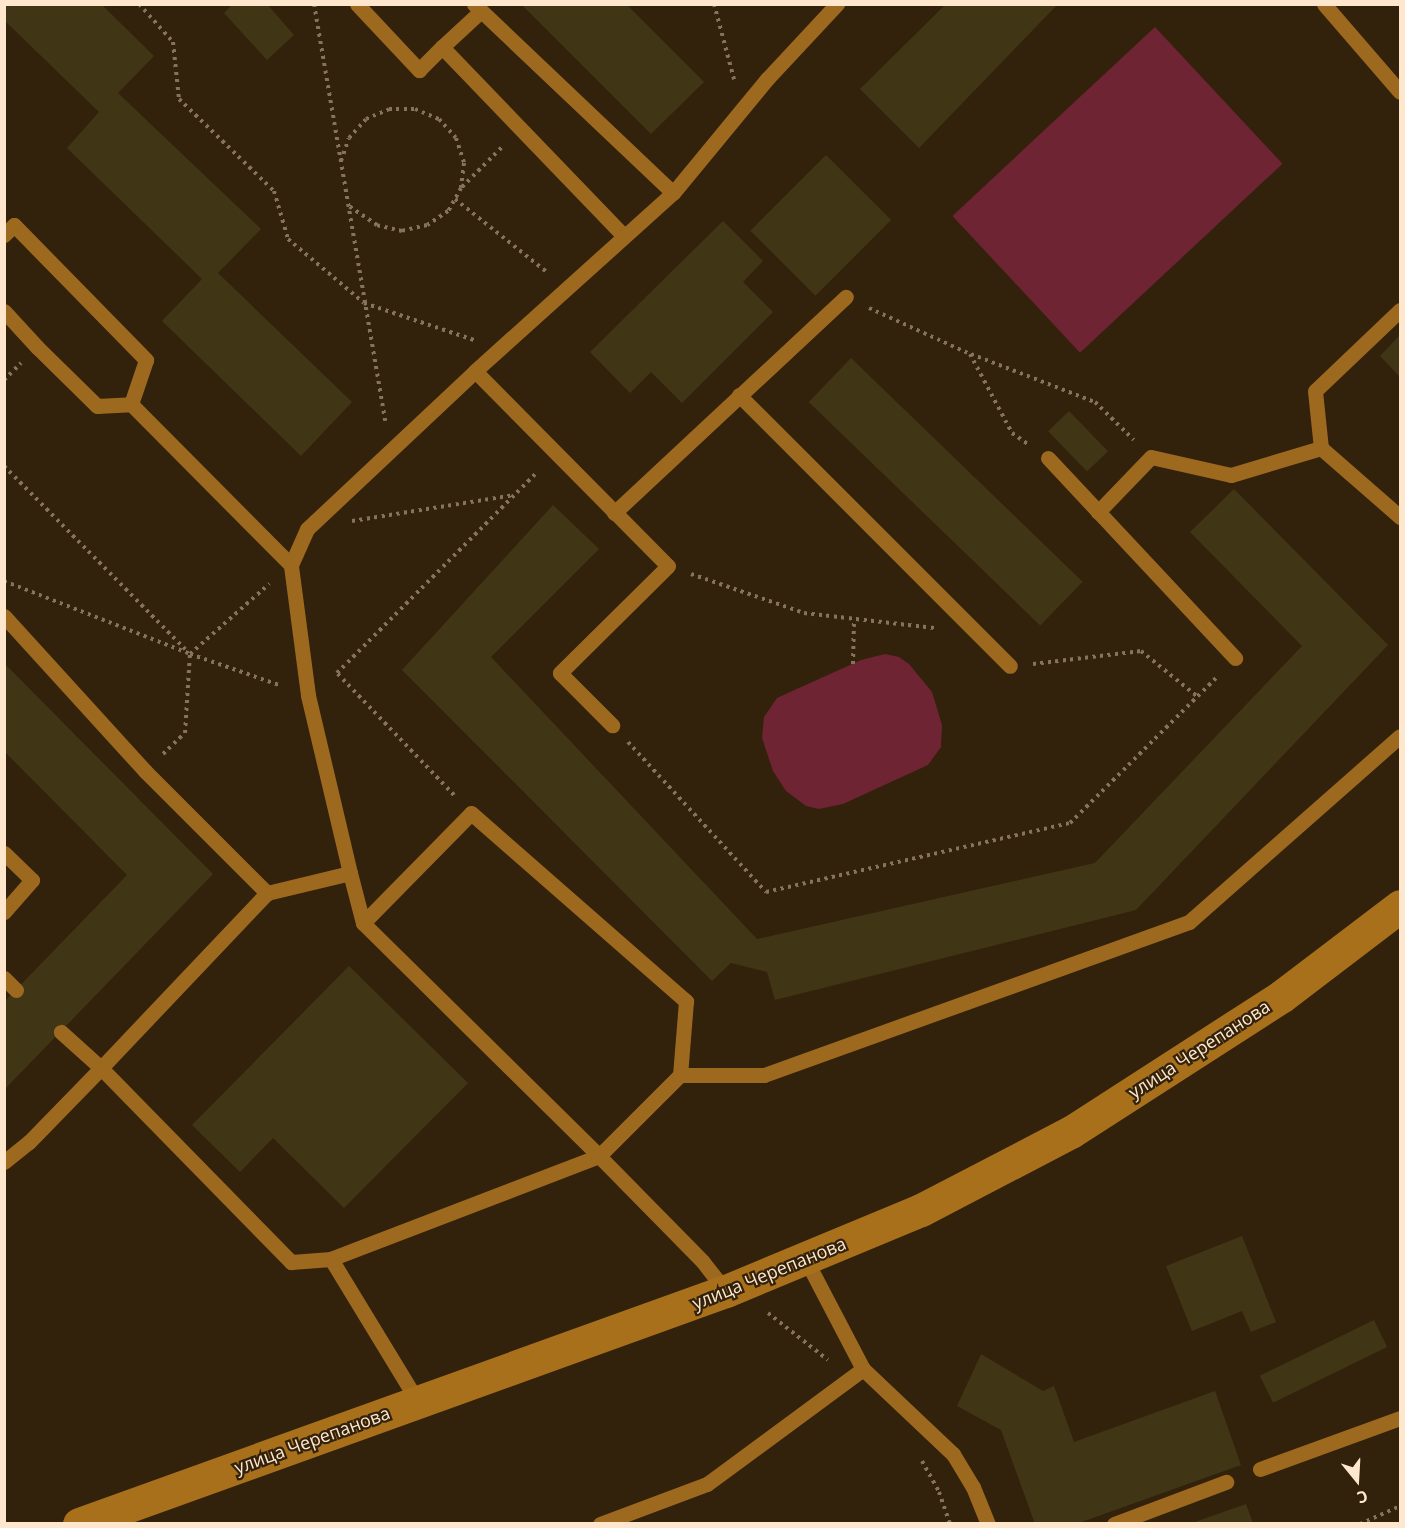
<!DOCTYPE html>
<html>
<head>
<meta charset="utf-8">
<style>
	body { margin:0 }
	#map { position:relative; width:1405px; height:1528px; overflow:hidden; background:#32210b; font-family:"Open Sans",sans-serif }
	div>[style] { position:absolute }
	.green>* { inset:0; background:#6e2433; transform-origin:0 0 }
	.building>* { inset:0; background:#403616; transform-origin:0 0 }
	.path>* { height:4px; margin-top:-2px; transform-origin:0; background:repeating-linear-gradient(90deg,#86735b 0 3px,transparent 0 7.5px) }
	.lane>* { height:15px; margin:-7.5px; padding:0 7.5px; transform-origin:7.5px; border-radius:7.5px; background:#9d691f }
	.secondary>* { height:33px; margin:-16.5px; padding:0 16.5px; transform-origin:16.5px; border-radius:16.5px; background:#a9701b }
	span { translate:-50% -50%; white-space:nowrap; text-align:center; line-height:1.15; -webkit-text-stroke:4.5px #32210b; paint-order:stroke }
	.street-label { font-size:18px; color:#fee7cc }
	.frame { position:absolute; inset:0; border:6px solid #fee7cc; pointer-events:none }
	.north { position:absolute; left:1327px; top:1450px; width:60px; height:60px; -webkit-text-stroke:4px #32210b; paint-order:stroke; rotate:162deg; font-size:16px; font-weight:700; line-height:24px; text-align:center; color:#fee7cc }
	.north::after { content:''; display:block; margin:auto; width:21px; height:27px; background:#fee7cc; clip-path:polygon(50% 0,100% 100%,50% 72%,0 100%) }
</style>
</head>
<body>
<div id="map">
	<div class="green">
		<div style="left:1155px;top:27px;width:187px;height:277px;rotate:47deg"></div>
		<div style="clip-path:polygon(885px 654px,899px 657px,909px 664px,932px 692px,942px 725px,941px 747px,928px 765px,843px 804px,819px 809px,806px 806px,786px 791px,773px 771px,762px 738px,764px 717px,777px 698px,790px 692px,861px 660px)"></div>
	</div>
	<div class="building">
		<div style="clip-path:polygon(4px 4px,101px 4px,154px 56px,118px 93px,261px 229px,218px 273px,352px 402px,301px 456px,162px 321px,202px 279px,67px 148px,99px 112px,4px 20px)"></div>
		<div style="clip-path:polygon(233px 4px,267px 4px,294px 35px,267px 60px,224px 13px)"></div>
		<div style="clip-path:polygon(521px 4px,626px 4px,704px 82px,651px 134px)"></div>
		<div style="clip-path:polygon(946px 4px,1058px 4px,919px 148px,860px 89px)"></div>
		<div style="left:826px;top:155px;width:92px;height:107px;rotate:45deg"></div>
		<div style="clip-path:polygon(723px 221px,763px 261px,743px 282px,773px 312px,682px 403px,651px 372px,630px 393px,590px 352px)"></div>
		<div style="clip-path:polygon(1400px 335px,1400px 377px,1380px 356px)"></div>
		<div style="left:851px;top:358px;width:322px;height:61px;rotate:44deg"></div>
		<div style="left:1069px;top:411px;width:56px;height:29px;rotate:46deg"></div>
		<div style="clip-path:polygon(1234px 489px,1388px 645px,1136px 910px,775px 1000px,767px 972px,731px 963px,712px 981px,402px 670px,553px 505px,599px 549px,491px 657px,757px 939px,1095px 863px,1302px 646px,1190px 532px)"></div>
		<div style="clip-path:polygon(4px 663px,213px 874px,4px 1090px,4px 1002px,127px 875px,4px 751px)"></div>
		<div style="clip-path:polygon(349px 966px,468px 1083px,344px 1208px,273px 1138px,240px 1172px,192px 1125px)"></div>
		<div style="clip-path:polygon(1242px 1236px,1276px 1322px,1251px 1332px,1242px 1311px,1192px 1331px,1166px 1266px)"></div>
		<div style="left:1374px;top:1320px;width:30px;height:127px;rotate:64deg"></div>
		<div style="clip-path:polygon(981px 1354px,1043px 1391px,1054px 1386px,1074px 1442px,1215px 1391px,1241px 1465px,1076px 1524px,1035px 1524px,1001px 1430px,957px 1406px)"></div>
		<div style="clip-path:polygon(1246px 1504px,1253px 1523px,1192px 1524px,1192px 1523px)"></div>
	</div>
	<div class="path">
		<div style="left:139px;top:4px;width:51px;rotate:48.2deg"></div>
		<div style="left:173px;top:42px;width:57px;rotate:84deg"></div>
		<div style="left:179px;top:99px;width:132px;rotate:44.1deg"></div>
		<div style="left:274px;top:191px;width:50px;rotate:73.7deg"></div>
		<div style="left:288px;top:239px;width:99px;rotate:40.1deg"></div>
		<div style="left:364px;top:303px;width:116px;rotate:18.6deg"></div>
		<div style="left:314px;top:4px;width:423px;rotate:80.3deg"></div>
		<div style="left:714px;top:4px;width:78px;rotate:75.1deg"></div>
		<div style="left:341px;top:161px;width:24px;rotate:-71deg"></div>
		<div style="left:349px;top:138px;width:25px;rotate:-48deg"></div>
		<div style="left:366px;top:119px;width:25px;rotate:-23deg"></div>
		<div style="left:389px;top:109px;width:26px"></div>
		<div style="left:415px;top:109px;width:26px;rotate:23deg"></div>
		<div style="left:439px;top:119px;width:25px;rotate:48deg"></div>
		<div style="left:456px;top:138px;width:26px;rotate:72deg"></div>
		<div style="left:464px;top:163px;width:25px;rotate:97deg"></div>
		<div style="left:461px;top:188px;width:26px;rotate:119deg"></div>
		<div style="left:448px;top:211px;width:25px;rotate:146deg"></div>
		<div style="left:427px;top:225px;width:26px;rotate:167deg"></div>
		<div style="left:402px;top:231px;width:26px;rotate:-167deg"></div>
		<div style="left:377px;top:225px;width:34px;rotate:-146deg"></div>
		<div style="left:462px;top:187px;width:58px;rotate:-45deg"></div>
		<div style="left:455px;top:199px;width:119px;rotate:38.5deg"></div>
		<div style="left:869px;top:308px;width:111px;rotate:24.5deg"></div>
		<div style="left:970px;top:354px;width:89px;rotate:62deg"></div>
		<div style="left:1012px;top:433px;width:19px;rotate:35deg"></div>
		<div style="left:971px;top:354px;width:133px;rotate:21.2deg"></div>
		<div style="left:1095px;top:402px;width:54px;rotate:44.3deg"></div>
		<div style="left:4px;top:380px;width:24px;rotate:-45deg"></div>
		<div style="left:4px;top:466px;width:260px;rotate:45.3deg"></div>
		<div style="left:352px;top:521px;width:164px;rotate:-9.1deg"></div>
		<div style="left:691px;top:574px;width:120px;rotate:19deg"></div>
		<div style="left:804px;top:613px;width:131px;rotate:6.6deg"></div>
		<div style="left:4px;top:581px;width:200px;rotate:21.4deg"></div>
		<div style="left:190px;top:654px;width:97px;rotate:19.2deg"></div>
		<div style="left:853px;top:664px;width:45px;rotate:-88.7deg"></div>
		<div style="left:1033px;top:664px;width:109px;rotate:-6.9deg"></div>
		<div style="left:1141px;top:651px;width:73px;rotate:38.9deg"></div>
		<div style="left:628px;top:742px;width:204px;rotate:47.4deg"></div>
		<div style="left:766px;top:892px;width:312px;rotate:-12.8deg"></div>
		<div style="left:1070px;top:823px;width:209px;rotate:-44.8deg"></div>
		<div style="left:163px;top:754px;width:30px;rotate:-44deg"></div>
		<div style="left:185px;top:733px;width:79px;rotate:-86.4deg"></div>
		<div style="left:190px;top:654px;width:106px;rotate:-41.5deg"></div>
		<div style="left:454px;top:795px;width:169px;rotate:-133.8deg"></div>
		<div style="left:337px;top:673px;width:285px;rotate:-45.1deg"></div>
		<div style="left:768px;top:1313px;width:76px;rotate:38.1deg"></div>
		<div style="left:922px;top:1461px;width:35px;rotate:61deg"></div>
		<div style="left:939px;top:1492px;width:34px;rotate:71deg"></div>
		<div style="left:1360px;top:1524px;width:44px;rotate:-24.2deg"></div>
	</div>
	<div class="lane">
		<div style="left:357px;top:4px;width:91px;rotate:46.8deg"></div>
		<div style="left:419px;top:70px;width:33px;rotate:-45deg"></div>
		<div style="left:442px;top:47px;width:262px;rotate:46.1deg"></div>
		<div style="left:474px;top:4px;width:274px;rotate:43.5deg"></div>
		<div style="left:1324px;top:4px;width:116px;rotate:49.2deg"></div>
		<div style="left:442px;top:47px;width:53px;rotate:-42.7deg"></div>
		<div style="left:4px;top:235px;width:14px;rotate:-45deg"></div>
		<div style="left:14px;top:225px;width:189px;rotate:45.6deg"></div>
		<div style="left:146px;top:360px;width:46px;rotate:108.8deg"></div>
		<div style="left:1400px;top:310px;width:117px;rotate:136.4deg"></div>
		<div style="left:1315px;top:391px;width:57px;rotate:84deg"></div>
		<div style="left:1321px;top:448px;width:105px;rotate:41.1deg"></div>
		<div style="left:4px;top:311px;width:49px;rotate:47.5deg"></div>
		<div style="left:37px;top:347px;width:84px;rotate:44.5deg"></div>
		<div style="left:97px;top:406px;width:34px;rotate:-3deg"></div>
		<div style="left:131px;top:404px;width:227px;rotate:45.2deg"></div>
		<div style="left:475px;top:371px;width:274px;rotate:45.3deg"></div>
		<div style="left:668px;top:566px;width:152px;rotate:135.3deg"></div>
		<div style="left:560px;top:673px;width:74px;rotate:45deg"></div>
		<div style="left:739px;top:395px;width:383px;rotate:45deg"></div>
		<div style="left:1048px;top:458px;width:274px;rotate:46.9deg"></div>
		<div style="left:1098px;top:512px;width:76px;rotate:-46.1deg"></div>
		<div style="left:1151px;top:457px;width:82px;rotate:12.7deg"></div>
		<div style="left:1231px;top:475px;width:94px;rotate:-16.7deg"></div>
		<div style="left:614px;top:513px;width:317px;rotate:-43deg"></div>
		<div style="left:4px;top:616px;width:210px;rotate:47.7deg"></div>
		<div style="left:145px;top:771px;width:173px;rotate:45deg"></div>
		<div style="left:267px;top:893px;width:85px;rotate:-13.5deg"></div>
		<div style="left:350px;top:873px;width:52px;rotate:75.4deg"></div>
		<div style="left:363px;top:923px;width:332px;rotate:44.6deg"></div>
		<div style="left:599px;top:1156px;width:148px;rotate:45.5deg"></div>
		<div style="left:703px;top:1262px;width:37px;rotate:52deg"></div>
		<div style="left:4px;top:853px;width:39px;rotate:44deg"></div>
		<div style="left:32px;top:880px;width:43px;rotate:131.2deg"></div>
		<div style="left:350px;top:873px;width:183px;rotate:-103.3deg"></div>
		<div style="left:308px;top:695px;width:131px;rotate:-97.5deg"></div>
		<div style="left:291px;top:565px;width:39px;rotate:-66deg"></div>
		<div style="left:307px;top:529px;width:231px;rotate:-43.2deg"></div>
		<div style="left:475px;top:371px;width:266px;rotate:-42deg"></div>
		<div style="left:673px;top:193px;width:148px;rotate:-50.5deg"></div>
		<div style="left:767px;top:79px;width:103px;rotate:-47deg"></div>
		<div style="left:267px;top:893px;width:241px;rotate:133.5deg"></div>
		<div style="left:101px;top:1068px;width:272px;rotate:45.6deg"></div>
		<div style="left:291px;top:1262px;width:40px;rotate:-4.3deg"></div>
		<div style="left:363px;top:923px;width:154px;rotate:-45.5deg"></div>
		<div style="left:471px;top:813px;width:286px;rotate:41.2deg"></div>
		<div style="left:686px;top:1001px;width:74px;rotate:94.6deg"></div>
		<div style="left:680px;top:1075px;width:115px;rotate:135deg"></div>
		<div style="left:599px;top:1156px;width:287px;rotate:159deg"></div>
		<div style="left:331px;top:1259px;width:167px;rotate:58.7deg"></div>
		<div style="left:4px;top:978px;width:17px;rotate:45deg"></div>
		<div style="left:680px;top:1075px;width:84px"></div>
		<div style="left:764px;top:1075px;width:452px;rotate:-19.8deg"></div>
		<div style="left:1189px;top:922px;width:281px;rotate:-41.4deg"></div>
		<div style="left:4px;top:1162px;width:32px;rotate:-39deg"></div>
		<div style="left:29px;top:1142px;width:103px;rotate:-45.8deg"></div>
		<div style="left:101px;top:1068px;width:54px;rotate:-138deg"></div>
		<div style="left:806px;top:1260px;width:123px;rotate:62.4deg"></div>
		<div style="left:863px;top:1369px;width:124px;rotate:43.4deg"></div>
		<div style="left:953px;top:1454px;width:39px;rotate:59deg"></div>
		<div style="left:973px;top:1487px;width:40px;rotate:68deg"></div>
		<div style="left:1260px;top:1469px;width:149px;rotate:-20deg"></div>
		<div style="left:600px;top:1524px;width:114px;rotate:-20.5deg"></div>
		<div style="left:707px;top:1484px;width:194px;rotate:-36.4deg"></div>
		<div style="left:1114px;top:1524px;width:120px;rotate:-20.6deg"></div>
	</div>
	<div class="secondary">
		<div style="left:79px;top:1524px;width:688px;rotate:-19.81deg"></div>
		<div style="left:726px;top:1291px;width:211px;rotate:-22.6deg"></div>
		<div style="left:921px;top:1210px;width:169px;rotate:-27.5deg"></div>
		<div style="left:1071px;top:1132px;width:251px;rotate:-32.8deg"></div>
		<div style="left:1282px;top:996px;width:148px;rotate:-37.3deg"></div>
	</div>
	<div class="street-label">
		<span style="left:1199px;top:1049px;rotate:-33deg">улица Черепанова</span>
		<span style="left:769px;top:1273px;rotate:-22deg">улица Черепанова</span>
		<span style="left:312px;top:1440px;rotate:-20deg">улица Черепанова</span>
	</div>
	<div class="frame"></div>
	<div class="north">С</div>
</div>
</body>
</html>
